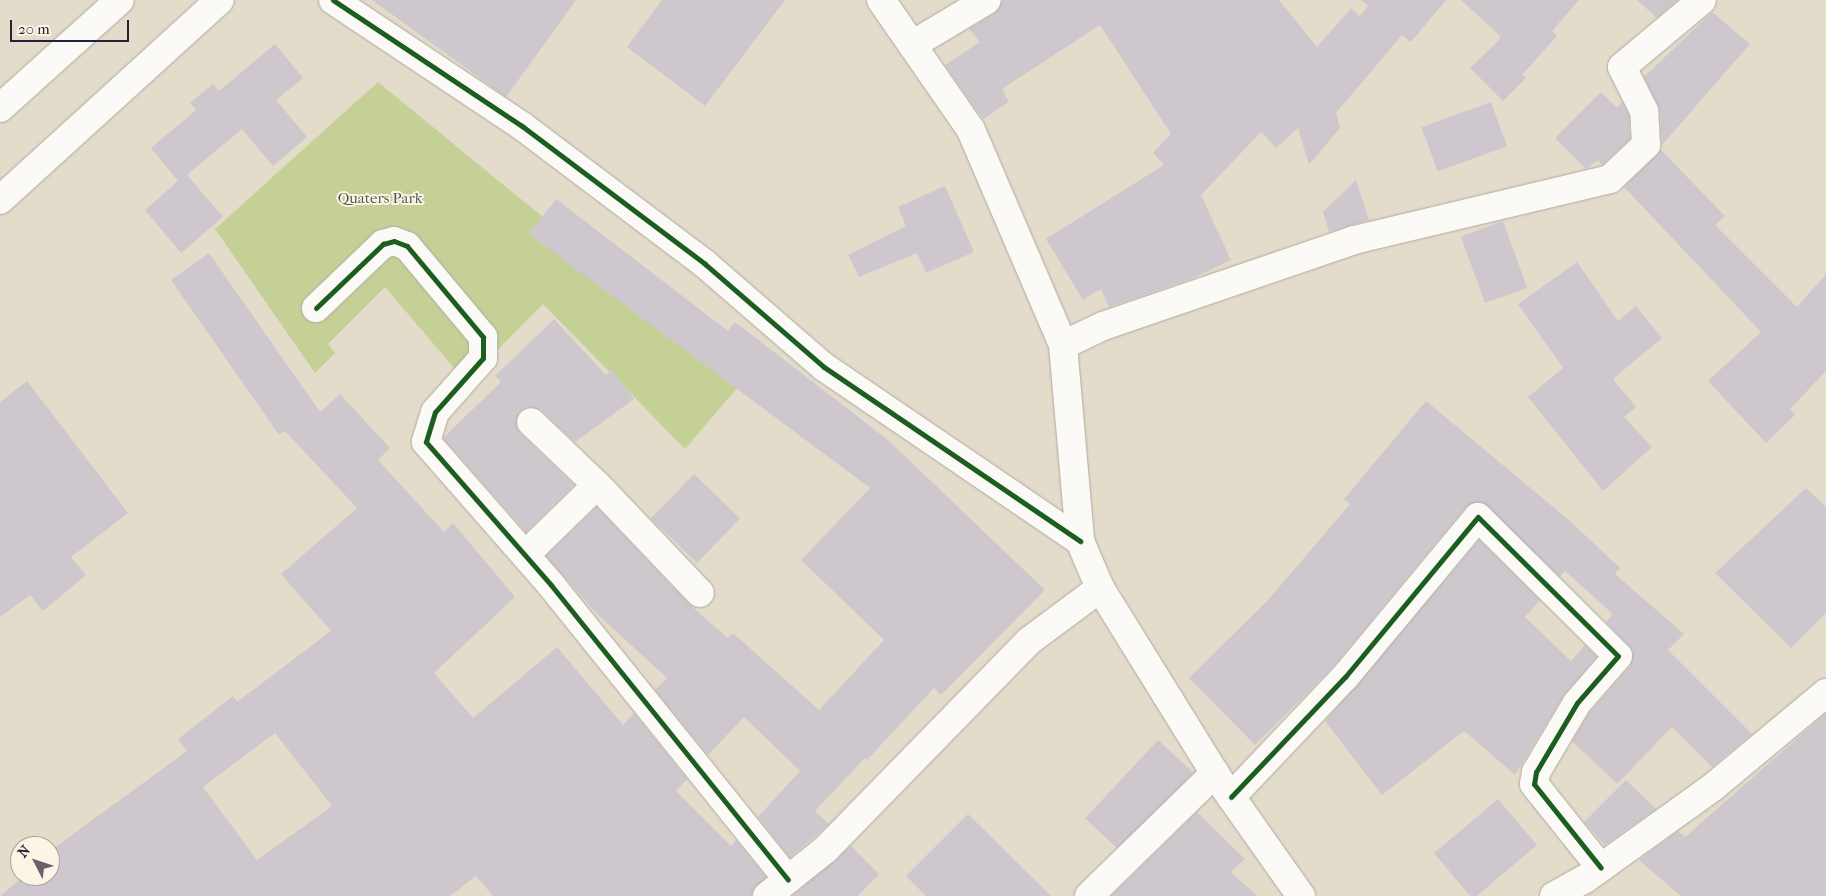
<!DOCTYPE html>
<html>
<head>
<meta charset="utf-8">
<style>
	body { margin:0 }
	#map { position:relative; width:1826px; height:896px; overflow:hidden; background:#e4dcca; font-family:"IM FELL French Canon",serif }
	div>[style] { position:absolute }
	.green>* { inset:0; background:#c5d097 }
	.building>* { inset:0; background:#cec8ce; transform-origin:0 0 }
	.roads { filter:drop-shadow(0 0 1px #afaaa2) drop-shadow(0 0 1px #afaaa2) }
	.street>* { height:28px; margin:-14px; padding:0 14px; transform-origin:14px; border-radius:14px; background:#fbfaf7 }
	.secondary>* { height:28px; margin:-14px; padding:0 14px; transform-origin:14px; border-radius:14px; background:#fbfaf7 }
	.cycleway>* { height:5px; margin:-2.5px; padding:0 2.5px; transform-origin:2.5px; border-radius:2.5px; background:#1b5e20 }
	span { translate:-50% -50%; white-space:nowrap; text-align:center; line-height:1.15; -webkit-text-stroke:4px #fcf5e5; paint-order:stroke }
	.park-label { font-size:15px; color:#4b544a }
	.north { position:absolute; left:10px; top:836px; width:50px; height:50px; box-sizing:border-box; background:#fcf5e5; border:1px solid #a5a1a1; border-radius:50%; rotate:311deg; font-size:14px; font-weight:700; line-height:20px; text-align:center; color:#22223b }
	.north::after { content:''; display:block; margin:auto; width:18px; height:22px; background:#66636d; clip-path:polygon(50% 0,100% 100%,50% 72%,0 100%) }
	.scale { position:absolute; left:10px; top:20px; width:119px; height:22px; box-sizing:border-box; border:2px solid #22223b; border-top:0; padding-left:6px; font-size:15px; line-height:18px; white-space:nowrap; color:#22223b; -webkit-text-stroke:4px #fcf5e5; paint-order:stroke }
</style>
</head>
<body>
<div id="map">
	<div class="green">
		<div style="clip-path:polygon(378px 82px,743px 381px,685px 449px,543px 304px,466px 382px,385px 287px,328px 344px,335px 353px,315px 373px,215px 229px)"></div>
	</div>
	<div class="building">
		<div style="clip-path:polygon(372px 0,576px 0,506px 97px)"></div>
		<div style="clip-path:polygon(662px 0,785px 0,705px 106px,627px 47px)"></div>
		<div style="clip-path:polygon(1003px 0,1279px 0,1317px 47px,1351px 8px,1360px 16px,1368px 6px,1361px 0,1446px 0,1411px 42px,1402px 35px,1336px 113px,1340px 128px,1309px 165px,1298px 128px,1276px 148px,1261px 132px,1201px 195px,1231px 260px,1191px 279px,1109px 307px,1101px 289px,1083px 300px,1046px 239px,1164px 165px,1153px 153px,1171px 134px,1100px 25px,1002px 89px,1009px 102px,983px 119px,945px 65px,980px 42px,969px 29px,995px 13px)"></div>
		<div style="clip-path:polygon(1461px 0,1579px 0,1552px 31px,1557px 36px,1522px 75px,1526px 78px,1503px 101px,1470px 68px,1500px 39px,1499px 35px)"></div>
		<div style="clip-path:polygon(1637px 0,1678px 0,1657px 18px)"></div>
		<div style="clip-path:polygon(1712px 12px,1750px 44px,1662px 145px,1660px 110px,1644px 77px)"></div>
		<div style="clip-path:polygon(275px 44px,303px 78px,276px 100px,307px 137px,273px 166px,242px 129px,187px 175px,223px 217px,181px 253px,145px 210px,178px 181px,151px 148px,196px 110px,190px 103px,213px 84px,219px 91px)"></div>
		<div style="clip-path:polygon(1601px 92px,1617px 108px,1622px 102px,1629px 115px,1630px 139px,1602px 165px,1598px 160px,1586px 169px,1555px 138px)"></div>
		<div style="left:1491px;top:102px;width:47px;height:74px;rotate:70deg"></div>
		<div style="clip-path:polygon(1661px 150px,1725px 216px,1715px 225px,1797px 307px,1826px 274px,1826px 371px,1790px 409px,1795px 415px,1766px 443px,1708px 381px,1761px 332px,1624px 187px)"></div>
		<div style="clip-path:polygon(1356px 180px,1369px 220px,1329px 232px,1323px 212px)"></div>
		<div style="clip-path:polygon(945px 186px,974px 252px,926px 273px,917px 253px,859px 277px,848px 255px,906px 226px,898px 207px)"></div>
		<div style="clip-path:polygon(556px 199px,728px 331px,735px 322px,888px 440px,1045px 590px,941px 695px,934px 688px,867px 760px,865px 758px,815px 811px,829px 824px,790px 858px,758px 817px,800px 771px,744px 717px,708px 755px,655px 690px,667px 678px,595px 612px,546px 556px,597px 507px,689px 604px,728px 638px,733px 633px,819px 710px,884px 640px,801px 560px,870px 488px,529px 234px)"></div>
		<div style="left:1503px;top:221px;width:71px;height:45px;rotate:70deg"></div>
		<div style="clip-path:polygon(evenodd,209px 253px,320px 412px,340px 394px,390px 448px,378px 460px,444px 532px,453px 523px,515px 597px,434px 673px,473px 718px,557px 647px,623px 725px,634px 713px,687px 779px,676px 791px,731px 846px,736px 840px,766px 877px,752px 896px,493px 896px,476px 876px,450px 896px,0 896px,24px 876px,50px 876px,50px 851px,187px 751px,178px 739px,233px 696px,237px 702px,331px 631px,281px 574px,357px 508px,285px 431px,279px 435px,171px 280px,209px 253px,275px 733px,332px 806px,257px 860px,203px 787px,275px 733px)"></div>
		<div style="clip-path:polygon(1577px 262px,1618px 321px,1636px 306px,1662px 338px,1613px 379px,1636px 407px,1624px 417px,1652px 447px,1603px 491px,1528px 397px,1563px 368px,1518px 304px)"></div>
		<div style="clip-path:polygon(554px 319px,606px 375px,612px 370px,634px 399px,575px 442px,541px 410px,527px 407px,519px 412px,516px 426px,520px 433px,574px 485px,526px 532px,443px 438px,501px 382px,495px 376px)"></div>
		<div style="clip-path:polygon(27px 381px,128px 513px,71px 557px,86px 575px,43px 611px,30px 595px,0 617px,0 402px)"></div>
		<div style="clip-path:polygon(1426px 401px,1570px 521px,1620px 568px,1615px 574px,1684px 634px,1668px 650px,1752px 734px,1712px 767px,1672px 727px,1617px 784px,1572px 741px,1590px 712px,1630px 666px,1633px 651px,1606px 622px,1613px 614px,1565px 571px,1560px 577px,1481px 502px,1466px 507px,1333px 667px,1255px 745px,1189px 678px,1268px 600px,1350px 504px,1344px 499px)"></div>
		<div style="left:694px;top:474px;width:64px;height:62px;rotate:44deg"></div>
		<div style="clip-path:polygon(1806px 488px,1826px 507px,1826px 613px,1791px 648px,1715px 573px)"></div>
		<div style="clip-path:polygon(1479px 540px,1540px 600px,1525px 617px,1571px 661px,1585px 645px,1597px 657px,1564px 695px,1515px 775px,1464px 731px,1382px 795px,1325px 721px)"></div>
		<div style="clip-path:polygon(1826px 713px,1826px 896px,1681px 896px,1639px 860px,1678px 831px,1685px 837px)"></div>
		<div style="left:1158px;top:740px;width:48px;height:107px;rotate:43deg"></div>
		<div style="clip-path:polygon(1626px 780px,1656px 809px,1605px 845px,1584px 822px)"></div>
		<div style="clip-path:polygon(1498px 799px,1537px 845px,1477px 896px,1470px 896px,1434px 853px)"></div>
		<div style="clip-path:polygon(1197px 812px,1245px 859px,1231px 872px,1257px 896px,1111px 896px)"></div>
		<div style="clip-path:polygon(968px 814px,1051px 896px,926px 896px,906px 876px)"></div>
		<div style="clip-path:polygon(851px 846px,879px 874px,858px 896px,792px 896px)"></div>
	</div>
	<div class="roads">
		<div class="street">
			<div style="left:912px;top:45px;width:87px;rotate:-31deg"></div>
			<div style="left:316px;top:308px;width:93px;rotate:-43.7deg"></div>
			<div style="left:383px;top:244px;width:11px;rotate:-15deg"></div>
			<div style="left:394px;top:241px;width:14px;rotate:21deg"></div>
			<div style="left:407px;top:246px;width:119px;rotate:50.1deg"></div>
			<div style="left:483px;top:337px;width:21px;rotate:90deg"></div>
			<div style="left:483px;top:358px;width:72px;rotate:131.6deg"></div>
			<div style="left:435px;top:412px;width:31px;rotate:107deg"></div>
			<div style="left:426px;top:442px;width:190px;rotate:48.8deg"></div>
			<div style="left:551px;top:585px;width:378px;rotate:51.2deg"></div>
			<div style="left:1063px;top:345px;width:44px;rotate:-25.4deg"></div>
			<div style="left:1103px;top:326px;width:265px;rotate:-18.9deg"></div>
			<div style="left:1354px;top:240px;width:263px;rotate:-13.4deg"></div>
			<div style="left:1610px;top:179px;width:50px;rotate:-43.4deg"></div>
			<div style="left:1646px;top:145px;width:34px;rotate:-93deg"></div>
			<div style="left:1644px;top:111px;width:49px;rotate:-116.6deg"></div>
			<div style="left:1622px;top:67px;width:104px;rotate:-39.9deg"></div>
			<div style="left:597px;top:485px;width:149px;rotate:46.4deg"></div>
			<div style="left:525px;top:555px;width:100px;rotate:-44.2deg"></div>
			<div style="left:597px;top:485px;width:91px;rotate:-136.3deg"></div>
			<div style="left:1231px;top:797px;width:166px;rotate:-46.5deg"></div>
			<div style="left:1345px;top:677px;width:208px;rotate:-50.3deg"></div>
			<div style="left:1478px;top:517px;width:197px;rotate:44.8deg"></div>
			<div style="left:1618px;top:656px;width:62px;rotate:131.1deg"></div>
			<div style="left:1577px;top:703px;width:80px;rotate:120.7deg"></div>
			<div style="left:1536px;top:772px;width:12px;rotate:99deg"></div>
			<div style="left:1534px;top:784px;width:107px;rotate:51.4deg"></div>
			<div style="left:767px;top:896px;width:75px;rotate:-38.5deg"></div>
			<div style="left:826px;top:849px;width:291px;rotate:-45.7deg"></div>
			<div style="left:1029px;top:641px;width:89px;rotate:-36.7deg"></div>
			<div style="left:1089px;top:896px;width:176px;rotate:-44.3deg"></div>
			<div style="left:1554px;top:896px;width:35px;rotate:-29deg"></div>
			<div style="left:1585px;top:879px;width:158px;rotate:-35.7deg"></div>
			<div style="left:1713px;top:787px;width:147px;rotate:-39.8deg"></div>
		</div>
		<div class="secondary">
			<div style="left:333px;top:0;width:227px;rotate:33.7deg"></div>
			<div style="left:522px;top:126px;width:229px;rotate:37deg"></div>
			<div style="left:705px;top:264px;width:157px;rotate:40.9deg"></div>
			<div style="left:824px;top:367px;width:310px;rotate:34.2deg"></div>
			<div style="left:881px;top:0;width:158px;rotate:55.3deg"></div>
			<div style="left:971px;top:130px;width:234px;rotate:66.8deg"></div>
			<div style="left:1063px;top:345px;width:197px;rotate:85deg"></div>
			<div style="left:1080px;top:541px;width:51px;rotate:66.9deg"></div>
			<div style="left:1100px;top:588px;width:222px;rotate:58.2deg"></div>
			<div style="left:1217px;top:777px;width:146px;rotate:54.8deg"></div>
			<div style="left:0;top:108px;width:161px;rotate:-42deg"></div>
			<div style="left:0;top:200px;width:297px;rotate:-42.3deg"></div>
		</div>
	</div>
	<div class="cycleway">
		<div style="left:333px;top:0;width:227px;rotate:33.7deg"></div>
		<div style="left:522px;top:126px;width:229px;rotate:37deg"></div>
		<div style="left:705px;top:264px;width:157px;rotate:40.9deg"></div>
		<div style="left:824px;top:367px;width:310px;rotate:34.2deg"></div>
		<div style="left:316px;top:308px;width:93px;rotate:-43.7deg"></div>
		<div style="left:383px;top:244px;width:11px;rotate:-15deg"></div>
		<div style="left:394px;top:241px;width:14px;rotate:21deg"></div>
		<div style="left:407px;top:246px;width:119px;rotate:50.1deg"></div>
		<div style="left:483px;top:337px;width:21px;rotate:90deg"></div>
		<div style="left:483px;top:358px;width:72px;rotate:131.6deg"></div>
		<div style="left:435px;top:412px;width:31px;rotate:107deg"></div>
		<div style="left:426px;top:442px;width:190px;rotate:48.8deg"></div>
		<div style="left:551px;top:585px;width:378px;rotate:51.2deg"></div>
		<div style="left:1231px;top:797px;width:166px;rotate:-46.5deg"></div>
		<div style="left:1345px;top:677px;width:208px;rotate:-50.3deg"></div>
		<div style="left:1478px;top:517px;width:197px;rotate:44.8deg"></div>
		<div style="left:1618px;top:656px;width:62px;rotate:131.1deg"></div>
		<div style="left:1577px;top:703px;width:80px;rotate:120.7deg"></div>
		<div style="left:1536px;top:772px;width:12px;rotate:99deg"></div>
		<div style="left:1534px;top:784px;width:107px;rotate:51.4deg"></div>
	</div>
	<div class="park-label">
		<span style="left:380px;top:199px">Quaters Park</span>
	</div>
	<div class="north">N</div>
	<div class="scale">20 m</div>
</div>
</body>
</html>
